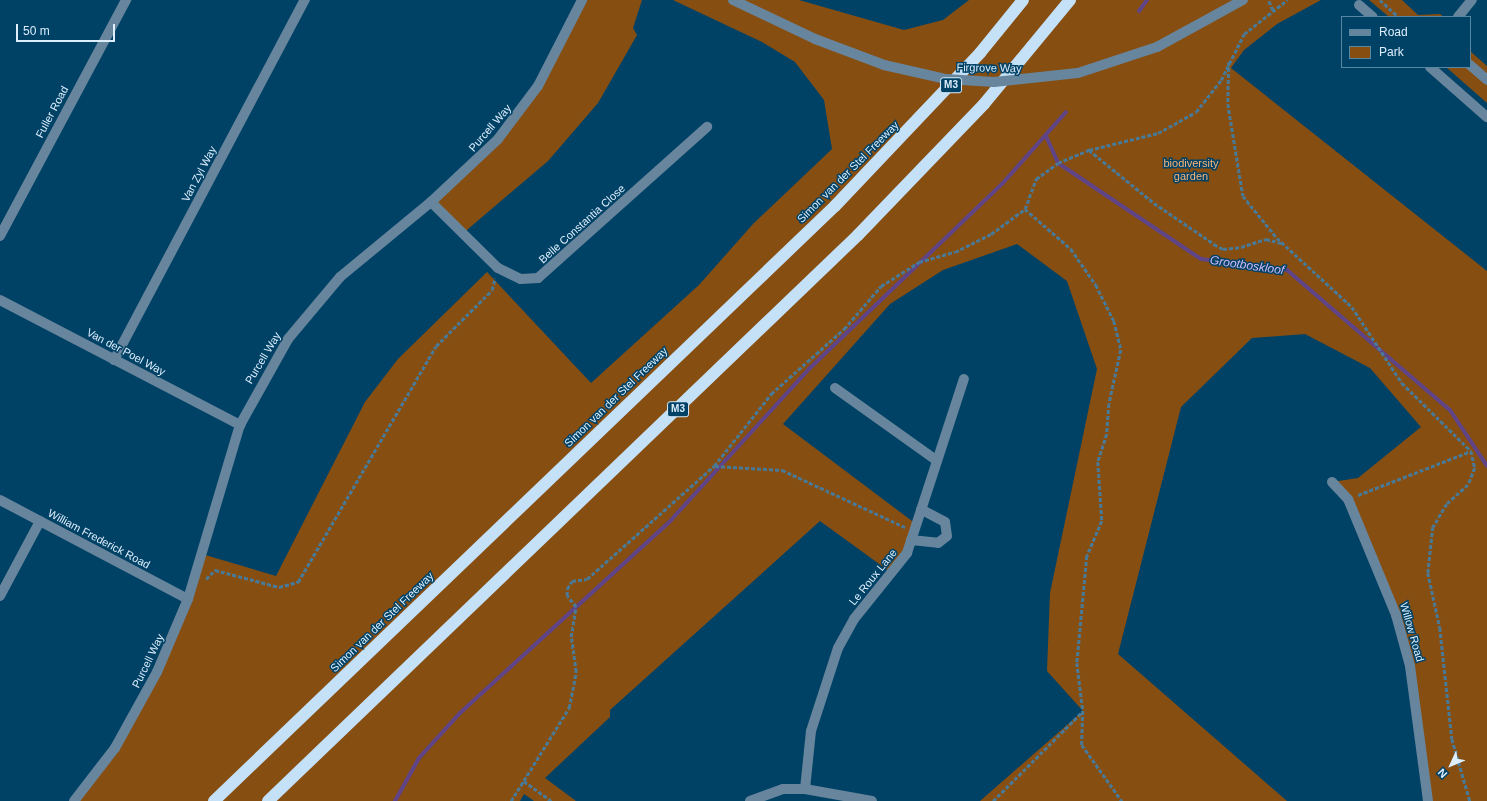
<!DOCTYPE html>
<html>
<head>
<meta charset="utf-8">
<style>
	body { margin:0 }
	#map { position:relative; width:1487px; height:801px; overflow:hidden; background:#004266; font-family:Arial,sans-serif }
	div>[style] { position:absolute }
	.green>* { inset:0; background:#874e12 }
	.stream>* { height:4px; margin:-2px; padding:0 2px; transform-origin:2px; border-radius:2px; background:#5f4487 }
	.path>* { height:2.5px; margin-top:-1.25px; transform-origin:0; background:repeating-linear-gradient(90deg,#487a97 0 4px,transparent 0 6px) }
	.minor>* { height:10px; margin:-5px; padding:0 5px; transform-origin:5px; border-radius:5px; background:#67859c }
	.highway>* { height:12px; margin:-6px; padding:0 6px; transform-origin:6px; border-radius:6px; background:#c4e1f8 }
	.minor-bridge>* { height:10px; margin:-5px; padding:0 5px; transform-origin:5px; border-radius:5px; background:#67859c }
	span { translate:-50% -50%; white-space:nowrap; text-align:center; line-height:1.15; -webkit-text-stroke:3px #004266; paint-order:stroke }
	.shield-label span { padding:1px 3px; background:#004266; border:1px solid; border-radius:3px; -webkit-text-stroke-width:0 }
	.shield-label { font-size:10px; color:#ddeefc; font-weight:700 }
	.street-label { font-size:11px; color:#ddeefc }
	.park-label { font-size:11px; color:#fab477 }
	.water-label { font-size:12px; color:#cfbaf5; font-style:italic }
	.legend { position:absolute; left:1341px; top:16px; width:130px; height:52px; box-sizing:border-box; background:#004266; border:1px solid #5887a2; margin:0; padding:5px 7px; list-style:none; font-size:12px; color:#ddeefc }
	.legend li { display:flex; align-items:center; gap:8px; height:20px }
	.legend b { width:20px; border:1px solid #5887a2 }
	.north { position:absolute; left:1431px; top:745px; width:40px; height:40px; -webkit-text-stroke:3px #004266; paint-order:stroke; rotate:226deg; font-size:11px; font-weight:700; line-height:16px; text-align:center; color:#ddeefc }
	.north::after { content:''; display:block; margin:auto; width:14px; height:18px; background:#ddeefc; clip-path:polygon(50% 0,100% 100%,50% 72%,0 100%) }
	.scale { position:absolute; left:16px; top:24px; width:99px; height:18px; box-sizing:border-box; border:2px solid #ddeefc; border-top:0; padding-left:5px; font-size:12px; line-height:14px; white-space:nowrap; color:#ddeefc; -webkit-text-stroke:3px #004266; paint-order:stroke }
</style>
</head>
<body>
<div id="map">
	<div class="green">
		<div style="clip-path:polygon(582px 0,642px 0,633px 28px,637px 35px,598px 103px,548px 161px,461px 235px,431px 202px,516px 118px)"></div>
		<div style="clip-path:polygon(673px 0,799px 0,904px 30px,943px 20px,969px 0,1321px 0,1277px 24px,1244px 50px,1231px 68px,1487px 271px,1487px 801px,1428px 801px,1410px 666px,1348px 499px,1332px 482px,1358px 478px,1421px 427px,1370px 368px,1305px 334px,1252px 338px,1181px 407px,1118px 654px,1287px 801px,980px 801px,1083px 711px,1047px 671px,1050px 593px,1097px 369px,1067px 281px,1017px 244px,943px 270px,890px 304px,783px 424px,916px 524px,893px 574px,820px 521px,610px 710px,610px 717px,545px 778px,576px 801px,534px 801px,524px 794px,520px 801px,74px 801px,133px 717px,202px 554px,276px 576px,365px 402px,398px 359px,487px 272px,591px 383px,699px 285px,753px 224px,832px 149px,824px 100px,795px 62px,762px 42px)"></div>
		<div style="clip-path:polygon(1369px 0,1402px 0,1418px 15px,1440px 14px,1444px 17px,1389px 17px)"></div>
		<div style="clip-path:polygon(1470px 51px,1487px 66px,1487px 103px,1446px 67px,1470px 67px)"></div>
	</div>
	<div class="stream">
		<div style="left:1139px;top:11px;width:14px;rotate:-54deg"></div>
		<div style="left:1046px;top:136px;width:30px;rotate:66deg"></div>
		<div style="left:1058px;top:163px;width:172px;rotate:33.9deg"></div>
		<div style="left:1201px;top:259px;width:87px;rotate:7.3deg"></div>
		<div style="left:1287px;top:270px;width:215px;rotate:40.7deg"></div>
		<div style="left:1450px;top:410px;width:67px;rotate:56.5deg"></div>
		<div style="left:395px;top:801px;width:49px;rotate:-60.8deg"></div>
		<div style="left:419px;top:758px;width:61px;rotate:-47.7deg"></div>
		<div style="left:460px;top:713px;width:286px;rotate:-42.4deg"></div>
		<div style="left:671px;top:520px;width:206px;rotate:-47.6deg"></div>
		<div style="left:810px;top:368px;width:266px;rotate:-43.8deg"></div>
		<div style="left:1002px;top:184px;width:96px;rotate:-48.4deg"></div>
	</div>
	<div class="path">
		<div style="left:1380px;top:0;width:25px;rotate:42deg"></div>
		<div style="left:1269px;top:1px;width:10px;rotate:66deg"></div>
		<div style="left:1229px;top:62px;width:42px;rotate:91.4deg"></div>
		<div style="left:1228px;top:104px;width:93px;rotate:80.7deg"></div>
		<div style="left:1243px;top:196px;width:54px;rotate:51deg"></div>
		<div style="left:1277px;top:238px;width:102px;rotate:42.6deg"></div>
		<div style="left:1352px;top:307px;width:91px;rotate:56.7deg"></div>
		<div style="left:1402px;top:383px;width:97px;rotate:44.6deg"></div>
		<div style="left:1471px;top:451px;width:17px;rotate:77deg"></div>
		<div style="left:1475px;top:468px;width:18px;rotate:112deg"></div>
		<div style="left:1468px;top:485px;width:28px;rotate:138deg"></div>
		<div style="left:1447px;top:504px;width:27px;rotate:121deg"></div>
		<div style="left:1433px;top:527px;width:46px;rotate:96.2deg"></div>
		<div style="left:1428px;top:573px;width:56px;rotate:77.7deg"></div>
		<div style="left:1440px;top:628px;width:112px;rotate:83.8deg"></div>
		<div style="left:1452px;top:739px;width:65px;rotate:73.8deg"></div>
		<div style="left:1089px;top:150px;width:84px;rotate:39.2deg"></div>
		<div style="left:1154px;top:203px;width:73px;rotate:34.3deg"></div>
		<div style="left:1214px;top:244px;width:10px;rotate:29deg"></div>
		<div style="left:1223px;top:249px;width:18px;rotate:-6deg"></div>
		<div style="left:1241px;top:247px;width:26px;rotate:-18deg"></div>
		<div style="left:1266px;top:239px;width:16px;rotate:15deg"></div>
		<div style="left:1025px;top:209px;width:61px;rotate:41deg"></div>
		<div style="left:1071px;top:249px;width:44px;rotate:55.2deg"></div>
		<div style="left:1096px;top:285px;width:40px;rotate:63.4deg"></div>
		<div style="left:1114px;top:321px;width:30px;rotate:76deg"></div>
		<div style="left:1121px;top:350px;width:55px;rotate:102.5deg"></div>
		<div style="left:1109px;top:404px;width:30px;rotate:94deg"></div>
		<div style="left:1107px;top:434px;width:29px;rotate:108deg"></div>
		<div style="left:1098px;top:462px;width:59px;rotate:86.1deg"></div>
		<div style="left:1102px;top:521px;width:38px;rotate:113deg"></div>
		<div style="left:1087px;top:556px;width:107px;rotate:95.3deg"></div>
		<div style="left:1077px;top:663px;width:48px;rotate:82.9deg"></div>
		<div style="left:1083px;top:711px;width:34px;rotate:92deg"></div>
		<div style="left:1082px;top:745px;width:69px;rotate:54.5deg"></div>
		<div style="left:715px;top:466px;width:67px;rotate:3.4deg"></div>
		<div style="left:782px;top:470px;width:136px;rotate:24.9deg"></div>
		<div style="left:1358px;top:495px;width:121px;rotate:-21.3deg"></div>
		<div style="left:206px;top:579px;width:13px;rotate:-45deg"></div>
		<div style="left:215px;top:570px;width:66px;rotate:14.9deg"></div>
		<div style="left:279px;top:587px;width:20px;rotate:-15deg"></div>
		<div style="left:298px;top:582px;width:273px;rotate:-59.7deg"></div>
		<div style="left:436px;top:346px;width:79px;rotate:-45deg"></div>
		<div style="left:492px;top:290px;width:12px;rotate:-76deg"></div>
		<div style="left:524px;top:781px;width:34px;rotate:36deg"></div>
		<div style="left:511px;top:801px;width:110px;rotate:-58.1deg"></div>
		<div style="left:569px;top:708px;width:37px;rotate:-79deg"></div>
		<div style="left:576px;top:672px;width:35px;rotate:-98deg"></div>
		<div style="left:571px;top:637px;width:30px;rotate:-81deg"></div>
		<div style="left:576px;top:607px;width:14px;rotate:-129deg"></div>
		<div style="left:567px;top:596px;width:7px;rotate:-90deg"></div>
		<div style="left:567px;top:589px;width:9px;rotate:-58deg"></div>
		<div style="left:572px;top:581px;width:15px;rotate:-8deg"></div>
		<div style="left:587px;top:579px;width:170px;rotate:-41.7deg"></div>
		<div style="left:714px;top:466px;width:92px;rotate:-51.6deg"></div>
		<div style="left:771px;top:394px;width:98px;rotate:-41.7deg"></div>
		<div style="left:844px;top:329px;width:57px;rotate:-49.3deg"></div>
		<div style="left:881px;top:286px;width:45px;rotate:-32.3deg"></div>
		<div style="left:919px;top:262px;width:37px;rotate:-16deg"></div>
		<div style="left:955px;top:252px;width:40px;rotate:-26.6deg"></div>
		<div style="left:991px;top:234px;width:42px;rotate:-36.3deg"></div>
		<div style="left:1025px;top:209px;width:32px;rotate:-70deg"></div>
		<div style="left:1036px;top:179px;width:27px;rotate:-36deg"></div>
		<div style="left:1058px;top:163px;width:34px;rotate:-23deg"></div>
		<div style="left:1089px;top:150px;width:71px;rotate:-13.8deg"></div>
		<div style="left:1158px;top:133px;width:43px;rotate:-28.9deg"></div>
		<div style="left:1196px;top:112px;width:41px;rotate:-52deg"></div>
		<div style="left:1221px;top:80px;width:51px;rotate:-63.4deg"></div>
		<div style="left:1244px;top:34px;width:55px;rotate:-38.3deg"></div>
		<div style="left:993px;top:801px;width:127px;rotate:-45deg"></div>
	</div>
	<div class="minor">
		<div style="left:733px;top:0;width:91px;rotate:25.4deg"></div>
		<div style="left:815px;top:39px;width:74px;rotate:20.6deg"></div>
		<div style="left:1359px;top:5px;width:18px;rotate:41deg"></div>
		<div style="left:1458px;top:17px;width:22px;rotate:-51deg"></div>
		<div style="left:1470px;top:65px;width:23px;rotate:41deg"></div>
		<div style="left:1430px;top:67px;width:76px;rotate:41.3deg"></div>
		<div style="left:1078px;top:73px;width:83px;rotate:-18.2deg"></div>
		<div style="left:1157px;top:47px;width:98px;rotate:-28.7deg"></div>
		<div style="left:431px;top:202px;width:94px;rotate:44.6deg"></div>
		<div style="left:498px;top:268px;width:25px;rotate:26deg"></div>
		<div style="left:521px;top:279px;width:17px;rotate:-3deg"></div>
		<div style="left:538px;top:278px;width:227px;rotate:-41.8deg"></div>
		<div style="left:0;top:236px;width:268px;rotate:-61.9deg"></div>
		<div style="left:0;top:300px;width:271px;rotate:27.5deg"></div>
		<div style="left:114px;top:360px;width:408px;rotate:-62.1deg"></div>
		<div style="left:835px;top:388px;width:124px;rotate:35.5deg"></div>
		<div style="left:1332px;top:482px;width:23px;rotate:47deg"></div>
		<div style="left:1348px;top:499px;width:126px;rotate:67.5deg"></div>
		<div style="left:1396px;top:615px;width:53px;rotate:74.6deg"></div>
		<div style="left:1410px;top:666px;width:136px;rotate:82.4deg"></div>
		<div style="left:0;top:500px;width:212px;rotate:27.8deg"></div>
		<div style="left:911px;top:540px;width:27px;rotate:6deg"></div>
		<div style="left:938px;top:543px;width:11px;rotate:-38deg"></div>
		<div style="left:947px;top:536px;width:14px;rotate:-98deg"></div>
		<div style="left:945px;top:522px;width:27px;rotate:-152deg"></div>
		<div style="left:0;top:596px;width:85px;rotate:-61.9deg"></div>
		<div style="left:805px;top:789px;width:58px;rotate:-84.1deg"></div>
		<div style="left:811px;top:731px;width:87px;rotate:-72deg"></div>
		<div style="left:838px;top:648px;width:33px;rotate:-61deg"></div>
		<div style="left:854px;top:619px;width:85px;rotate:-51.2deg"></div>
		<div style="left:907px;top:553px;width:183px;rotate:-71.9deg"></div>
		<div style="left:74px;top:801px;width:67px;rotate:-52.3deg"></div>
		<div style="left:115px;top:748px;width:87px;rotate:-61.1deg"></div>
		<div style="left:157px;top:672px;width:79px;rotate:-67deg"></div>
		<div style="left:188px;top:599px;width:182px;rotate:-73.4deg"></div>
		<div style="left:240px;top:425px;width:98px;rotate:-60.8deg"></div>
		<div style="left:288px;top:339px;width:81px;rotate:-50deg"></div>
		<div style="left:340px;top:277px;width:118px;rotate:-39.5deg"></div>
		<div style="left:431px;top:202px;width:92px;rotate:-43.2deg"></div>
		<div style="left:498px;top:139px;width:66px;rotate:-53deg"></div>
		<div style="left:538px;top:86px;width:97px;rotate:-62.9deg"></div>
		<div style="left:750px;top:801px;width:35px;rotate:-20deg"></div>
		<div style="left:783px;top:789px;width:22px"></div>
		<div style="left:805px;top:789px;width:68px;rotate:10.2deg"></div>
	</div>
	<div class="highway">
		<div style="left:214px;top:801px;width:860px;rotate:-43.78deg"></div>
		<div style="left:835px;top:206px;width:211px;rotate:-46.5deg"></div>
		<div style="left:980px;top:53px;width:68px;rotate:-50.9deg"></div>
		<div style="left:268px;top:801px;width:818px;rotate:-43.81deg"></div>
		<div style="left:858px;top:235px;width:182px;rotate:-46.1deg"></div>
		<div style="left:984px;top:104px;width:135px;rotate:-50.4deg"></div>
	</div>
	<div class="minor-bridge">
		<div style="left:884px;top:65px;width:64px;rotate:12.7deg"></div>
		<div style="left:946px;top:79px;width:48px;rotate:3.6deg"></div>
		<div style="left:994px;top:82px;width:84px;rotate:-6.1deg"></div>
	</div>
	<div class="shield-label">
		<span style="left:951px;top:85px">M3</span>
		<span style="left:678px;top:409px">M3</span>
	</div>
	<div class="street-label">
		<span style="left:989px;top:68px;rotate:1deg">Firgrove Way</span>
		<span style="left:52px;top:112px;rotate:-62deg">Fuller Road</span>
		<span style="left:490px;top:128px;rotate:-49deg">Purcell Way</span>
		<span style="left:848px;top:172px;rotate:-45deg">Simon van der Stel Freeway</span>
		<span style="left:199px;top:174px;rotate:-62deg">Van Zyl Way</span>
		<span style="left:582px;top:224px;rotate:-42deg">Belle Constantia Close</span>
		<span style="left:126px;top:352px;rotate:28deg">Van der Poel Way</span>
		<span style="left:263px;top:358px;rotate:-59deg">Purcell Way</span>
		<span style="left:616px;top:397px;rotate:-44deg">Simon van der Stel Freeway</span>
		<span style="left:99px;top:539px;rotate:28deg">William Frederick Road</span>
		<span style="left:873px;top:577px;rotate:-51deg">Le Roux Lane</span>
		<span style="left:382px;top:622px;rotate:-44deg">Simon van der Stel Freeway</span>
		<span style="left:1412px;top:632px;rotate:74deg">Willow Road</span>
		<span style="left:148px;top:661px;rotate:-64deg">Purcell Way</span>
	</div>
	<div class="park-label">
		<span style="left:1191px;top:170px">biodiversity<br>garden</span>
	</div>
	<div class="water-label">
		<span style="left:1247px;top:266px;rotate:8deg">Grootboskloof</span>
	</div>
	<ul class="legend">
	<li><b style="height:5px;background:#67859c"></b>Road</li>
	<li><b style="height:11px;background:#874e12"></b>Park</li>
	</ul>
	<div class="north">N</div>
	<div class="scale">50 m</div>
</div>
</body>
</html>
